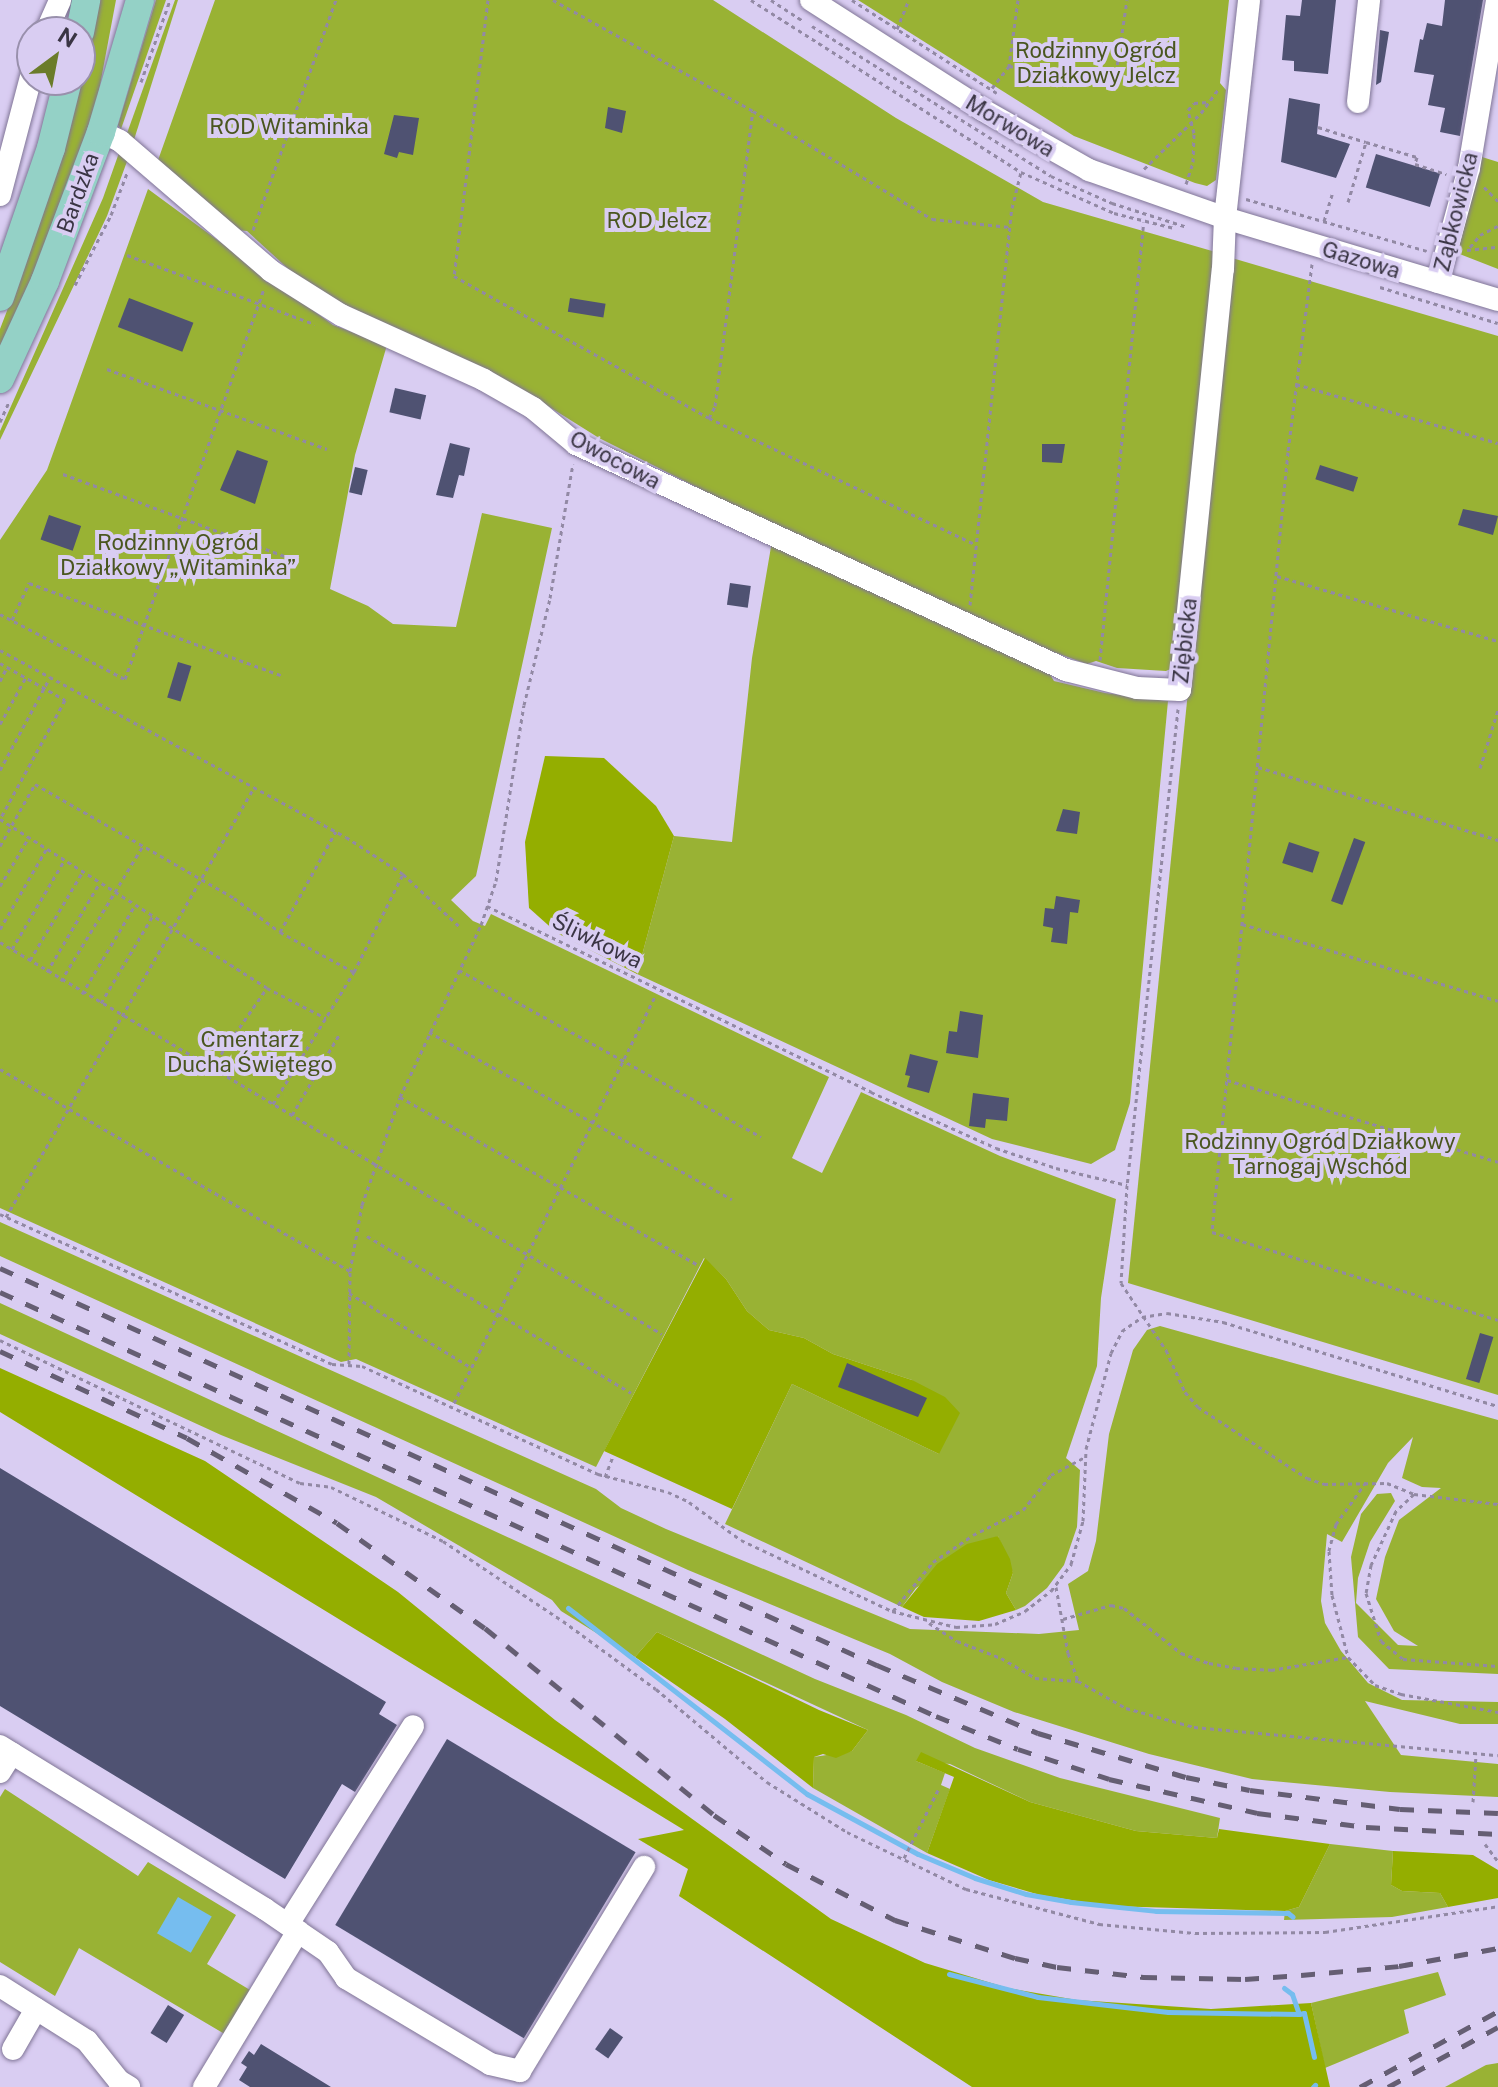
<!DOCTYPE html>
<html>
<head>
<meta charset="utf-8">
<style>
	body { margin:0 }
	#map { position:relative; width:1498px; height:2087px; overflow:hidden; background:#d9cdf2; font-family:"Public Sans",sans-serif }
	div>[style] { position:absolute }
	.green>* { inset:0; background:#99b234 }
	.forest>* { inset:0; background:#94ae00 }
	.water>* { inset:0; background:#76bdef; transform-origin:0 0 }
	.stream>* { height:5px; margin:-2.5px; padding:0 2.5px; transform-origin:2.5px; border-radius:2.5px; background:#76bdef }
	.building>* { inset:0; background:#4f5272; transform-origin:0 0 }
	.path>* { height:3px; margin-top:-1.5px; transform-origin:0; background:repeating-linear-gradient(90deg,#9289a4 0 4px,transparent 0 8px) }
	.roads { filter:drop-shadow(0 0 2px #807596) drop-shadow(0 0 2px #807596) }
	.minor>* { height:22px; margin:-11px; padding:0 11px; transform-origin:11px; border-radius:11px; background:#fff }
	.major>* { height:28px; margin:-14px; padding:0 14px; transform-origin:14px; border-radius:14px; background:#94d1c6 }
	.rail>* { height:5px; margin-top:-2.5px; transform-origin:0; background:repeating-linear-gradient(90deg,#655e73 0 14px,transparent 0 28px) }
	span { translate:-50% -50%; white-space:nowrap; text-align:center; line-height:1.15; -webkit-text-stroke:8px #d9cdf2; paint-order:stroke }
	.park-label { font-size:22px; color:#4a561f }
	.street-label { font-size:22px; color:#3a3544 }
	.north { position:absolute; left:16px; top:16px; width:80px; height:80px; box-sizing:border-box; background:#d9cdf2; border:2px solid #9990ac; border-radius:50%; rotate:32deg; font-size:22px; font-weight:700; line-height:32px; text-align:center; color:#3a3544 }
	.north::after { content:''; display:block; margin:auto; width:28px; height:36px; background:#6b7c2a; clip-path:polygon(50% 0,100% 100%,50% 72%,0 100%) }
</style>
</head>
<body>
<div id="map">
	<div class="green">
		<div style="clip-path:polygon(98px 0,116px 0,95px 112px,31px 284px,0 353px,0 329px,25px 264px,72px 119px)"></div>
		<div style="clip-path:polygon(156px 0,166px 0,121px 129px,118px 125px)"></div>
		<div style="clip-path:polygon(175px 0,178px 0,133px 143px,126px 136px)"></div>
		<div style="clip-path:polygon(215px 0,713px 0,896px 118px,1043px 202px,1219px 253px,1177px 666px,1166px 671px,1117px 668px,1096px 661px,1087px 664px,1048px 650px,758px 518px,599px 438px,532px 396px,309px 288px,247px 231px,236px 230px,157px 163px)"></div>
		<div style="clip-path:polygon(858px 0,1229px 0,1220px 83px,1226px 90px,1216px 180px,1207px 186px,1195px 183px,1074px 136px)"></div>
		<div style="clip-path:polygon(120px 150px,129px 156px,107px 216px,0 440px,0 431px,103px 198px)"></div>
		<div style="clip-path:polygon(1482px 157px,1498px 162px,1498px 269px,1457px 253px)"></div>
		<div style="clip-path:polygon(148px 189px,265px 275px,266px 282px,273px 281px,333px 325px,387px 345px,355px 455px,330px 589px,368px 606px,393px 624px,456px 627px,482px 513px,552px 528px,476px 876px,451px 900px,473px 921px,485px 926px,491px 914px,829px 1077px,792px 1158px,822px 1173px,861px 1092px,1000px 1156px,1116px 1199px,1101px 1298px,1097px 1366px,1066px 1458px,1080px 1470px,1077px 1527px,1064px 1565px,1047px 1588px,1025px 1606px,1016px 1610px,1006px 1593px,1013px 1573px,998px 1536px,916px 1588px,902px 1607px,725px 1524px,792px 1384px,939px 1454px,912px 1380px,833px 1354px,804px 1338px,769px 1330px,747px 1311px,726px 1279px,704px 1258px,596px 1467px,356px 1359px,341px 1362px,0 1208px,0 540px,47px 470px)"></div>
		<div style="clip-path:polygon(1232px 258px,1498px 336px,1498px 1395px,1128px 1283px)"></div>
		<div style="clip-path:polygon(772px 541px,1048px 671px,1054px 681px,1105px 693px,1168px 701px,1130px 1103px,1115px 1150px,1091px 1164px,992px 1139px,637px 974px,674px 836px,732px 842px,752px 658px)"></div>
		<div style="clip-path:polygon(0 1222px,596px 1489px,621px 1508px,666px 1529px,910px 1629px,1039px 1634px,1079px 1630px,1068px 1584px,1088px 1571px,1096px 1541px,1109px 1434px,1133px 1350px,1147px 1330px,1160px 1326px,1498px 1420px,1498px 1674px,1389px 1669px,1358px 1637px,1351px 1557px,1361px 1514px,1377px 1494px,1391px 1493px,1395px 1501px,1370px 1542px,1358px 1578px,1356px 1603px,1398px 1645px,1418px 1646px,1394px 1631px,1376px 1599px,1385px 1557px,1399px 1520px,1441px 1488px,1422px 1487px,1402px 1478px,1413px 1437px,1388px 1463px,1342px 1542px,1327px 1534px,1321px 1601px,1325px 1623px,1341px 1651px,1368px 1683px,1402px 1700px,1498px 1702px,1498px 1724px,1460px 1724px,1365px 1701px,1401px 1755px,1498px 1764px,1498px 1797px,1390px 1792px,1252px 1779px,1149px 1754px,1014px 1712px,942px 1682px,890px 1654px,688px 1570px,0 1256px)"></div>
		<div style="clip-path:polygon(0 1303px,815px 1679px,906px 1715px,975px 1748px,1060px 1778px,1220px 1818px,1217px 1838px,1136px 1831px,1030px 1802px,950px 1764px,916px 1761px,945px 1773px,941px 1785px,950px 1789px,927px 1853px,813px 1788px,814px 1757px,852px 1751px,868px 1730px,657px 1632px,635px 1657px,561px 1611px,552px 1600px,376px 1497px,221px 1435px,0 1334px)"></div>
		<div style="clip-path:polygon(5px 1789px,138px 1876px,148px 1862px,236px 1915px,207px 1964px,255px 1993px,228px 2036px,79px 1948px,55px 1996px,0 1962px,0 1797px)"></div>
		<div style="clip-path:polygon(1330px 1844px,1393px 1851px,1391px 1885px,1402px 1891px,1440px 1893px,1448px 1907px,1392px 1917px,1284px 1920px,1285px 1911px,1299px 1907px)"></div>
		<div style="clip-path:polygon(1438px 1972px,1446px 1995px,1404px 2010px,1409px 2033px,1325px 2068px,1311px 2003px)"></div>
		<div style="clip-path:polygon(1498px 2063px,1498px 2087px,1445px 2087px,1486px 2065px)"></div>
	</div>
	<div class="forest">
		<div style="clip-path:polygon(545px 756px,604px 758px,656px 806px,674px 836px,637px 974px,557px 933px,529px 908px,525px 842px)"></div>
		<div style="clip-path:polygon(705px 1258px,726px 1279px,747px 1311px,769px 1330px,804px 1338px,833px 1354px,912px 1380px,945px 1397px,960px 1413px,939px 1454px,792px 1384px,732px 1509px,604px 1451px)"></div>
		<div style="clip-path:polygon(0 1368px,205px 1461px,398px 1592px,555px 1720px,831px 1919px,925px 1963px,1008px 1988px,1077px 2000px,1211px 2009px,1311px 2003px,1330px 2087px,972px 2087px,679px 1896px,688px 1869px,638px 1839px,684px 1830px,0 1412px)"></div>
		<div style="clip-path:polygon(998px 1536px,1010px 1559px,1013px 1573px,1006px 1593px,1016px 1610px,979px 1621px,924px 1617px,902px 1607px,937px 1564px,967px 1544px)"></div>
		<div style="clip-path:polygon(657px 1632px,819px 1710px,868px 1730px,852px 1751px,836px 1758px,823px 1754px,814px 1757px,813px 1788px,725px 1719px,635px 1657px)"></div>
		<div style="clip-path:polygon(921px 1752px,1030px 1802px,1136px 1831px,1217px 1838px,1219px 1829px,1330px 1844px,1299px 1907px,1285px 1911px,1108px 1906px,1040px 1895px,989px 1880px,927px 1853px,954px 1777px,916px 1761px)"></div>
		<div style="clip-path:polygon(1393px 1851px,1473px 1855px,1498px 1870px,1498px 1898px,1448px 1907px,1440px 1893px,1402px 1891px,1391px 1885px)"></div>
	</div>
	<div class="water">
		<div style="left:178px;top:1897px;width:39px;height:42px;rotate:30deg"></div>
	</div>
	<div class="stream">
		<div style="left:568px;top:1608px;width:303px;rotate:37.9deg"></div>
		<div style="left:807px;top:1794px;width:126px;rotate:28.4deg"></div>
		<div style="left:918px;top:1854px;width:62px;rotate:22.8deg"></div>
		<div style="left:975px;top:1878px;width:53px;rotate:17.4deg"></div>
		<div style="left:1026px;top:1894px;width:46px;rotate:10.1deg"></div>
		<div style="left:1071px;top:1902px;width:85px;rotate:6deg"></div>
		<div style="left:1156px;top:1911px;width:132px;rotate:0.9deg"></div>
		<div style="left:1288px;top:1913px;width:6px;rotate:39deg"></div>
		<div style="left:949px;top:1974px;width:92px;rotate:14.5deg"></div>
		<div style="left:1038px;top:1997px;width:131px;rotate:6.6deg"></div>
		<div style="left:1168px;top:2012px;width:131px;rotate:0.9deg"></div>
		<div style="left:1284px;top:1988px;width:10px;rotate:37deg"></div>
		<div style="left:1292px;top:1994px;width:21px;rotate:71deg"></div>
		<div style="left:1299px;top:2014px;width:5px;rotate:-11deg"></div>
		<div style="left:1304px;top:2013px;width:45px;rotate:77.2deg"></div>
		<div style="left:1313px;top:2087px;width:3px;rotate:-45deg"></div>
	</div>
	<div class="building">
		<div style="clip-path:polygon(1302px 0,1336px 0,1328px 74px,1294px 71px,1294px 61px,1282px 60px,1286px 15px,1300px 16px)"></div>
		<div style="clip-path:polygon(1445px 0,1483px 0,1460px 136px,1440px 132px,1445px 108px,1428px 105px,1434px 75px,1414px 72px,1420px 39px,1423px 40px,1427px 23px,1442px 26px)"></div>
		<div style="clip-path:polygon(1380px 30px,1389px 32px,1381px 82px,1376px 85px)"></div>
		<div style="clip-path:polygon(1289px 98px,1320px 104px,1317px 134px,1350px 144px,1336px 178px,1281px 162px)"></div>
		<div style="clip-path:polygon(608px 107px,626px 111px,622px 133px,605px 128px)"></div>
		<div style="clip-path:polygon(394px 115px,419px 118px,413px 155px,399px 152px,397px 158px,384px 154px)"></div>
		<div style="left:1376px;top:154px;width:67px;height:35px;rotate:17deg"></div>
		<div style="left:129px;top:298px;width:69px;height:31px;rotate:21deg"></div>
		<div style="left:570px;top:298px;width:36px;height:14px;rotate:9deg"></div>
		<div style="left:395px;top:388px;width:32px;height:25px;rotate:13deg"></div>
		<div style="clip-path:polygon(450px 443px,470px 448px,464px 476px,459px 475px,453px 498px,436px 495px)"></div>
		<div style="clip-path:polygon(1042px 444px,1065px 444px,1062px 463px,1042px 462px)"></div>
		<div style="clip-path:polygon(237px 450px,268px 461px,255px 504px,220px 490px)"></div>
		<div style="left:1320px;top:465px;width:40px;height:15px;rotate:18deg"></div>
		<div style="left:355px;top:467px;width:13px;height:26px;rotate:13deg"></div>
		<div style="clip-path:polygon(1463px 509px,1498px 516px,1493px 535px,1458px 525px)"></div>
		<div style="left:49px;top:515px;width:34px;height:26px;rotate:19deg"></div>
		<div style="left:730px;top:583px;width:21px;height:22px;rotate:8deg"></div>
		<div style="left:178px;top:662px;width:14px;height:37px;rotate:17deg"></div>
		<div style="clip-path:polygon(1063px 809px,1080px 812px,1077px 834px,1056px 831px)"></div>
		<div style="left:1354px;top:838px;width:12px;height:67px;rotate:20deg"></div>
		<div style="left:1289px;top:842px;width:32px;height:22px;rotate:18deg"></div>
		<div style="clip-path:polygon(1056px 896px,1080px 900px,1078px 913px,1070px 912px,1067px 944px,1051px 942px,1053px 928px,1043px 926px,1045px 908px,1054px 909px)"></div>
		<div style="clip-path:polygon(960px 1011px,983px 1015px,978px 1058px,946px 1053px,949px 1031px,957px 1032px)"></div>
		<div style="clip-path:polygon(910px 1054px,938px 1061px,929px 1093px,907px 1087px,910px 1076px,905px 1075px)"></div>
		<div style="clip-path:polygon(973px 1093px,1009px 1098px,1007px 1121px,986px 1119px,985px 1128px,969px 1126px)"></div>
		<div style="left:1480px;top:1333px;width:14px;height:48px;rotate:17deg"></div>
		<div style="clip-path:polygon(847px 1363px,927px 1398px,918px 1417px,838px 1387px)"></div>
		<div style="clip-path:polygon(0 1468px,386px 1702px,379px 1714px,397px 1725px,355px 1792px,342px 1784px,285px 1879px,0 1706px)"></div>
		<div style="left:447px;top:1739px;width:220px;height:217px;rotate:31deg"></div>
		<div style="left:168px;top:2005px;width:19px;height:33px;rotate:32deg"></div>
		<div style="left:610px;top:2028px;width:16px;height:26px;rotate:35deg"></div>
		<div style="clip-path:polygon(261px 2044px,331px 2087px,250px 2087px,239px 2080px,247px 2067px,241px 2063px,249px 2051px,254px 2055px)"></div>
	</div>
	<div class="path">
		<div style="left:488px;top:0;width:278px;rotate:97deg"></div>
		<div style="left:454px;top:276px;width:292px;rotate:29.1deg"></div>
		<div style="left:709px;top:418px;width:296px;rotate:25.4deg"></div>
		<div style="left:553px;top:0;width:229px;rotate:29deg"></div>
		<div style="left:753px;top:111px;width:209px;rotate:31.1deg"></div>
		<div style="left:932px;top:219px;width:78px;rotate:5.9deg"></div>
		<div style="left:751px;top:0;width:320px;rotate:32.5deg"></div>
		<div style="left:1021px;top:172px;width:102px;rotate:23.8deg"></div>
		<div style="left:1114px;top:213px;width:62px;rotate:14deg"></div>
		<div style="left:771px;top:0;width:37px;rotate:33deg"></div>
		<div style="left:852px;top:0;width:172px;rotate:32.7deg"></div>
		<div style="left:1018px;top:0;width:67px;rotate:97.8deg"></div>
		<div style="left:1009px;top:66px;width:107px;rotate:7.5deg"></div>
		<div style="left:1115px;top:80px;width:81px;rotate:-81.5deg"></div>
		<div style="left:812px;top:26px;width:282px;rotate:32.1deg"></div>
		<div style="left:1051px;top:176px;width:67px;rotate:23.9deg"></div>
		<div style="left:1112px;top:203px;width:79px;rotate:17.7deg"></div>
		<div style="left:897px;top:29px;width:31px;rotate:-68deg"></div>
		<div style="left:20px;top:58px;width:25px;rotate:-76deg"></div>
		<div style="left:141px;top:82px;width:87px;rotate:-70.5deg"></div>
		<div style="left:992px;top:88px;width:28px;rotate:-52deg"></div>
		<div style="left:1318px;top:127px;width:50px;rotate:17.4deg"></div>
		<div style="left:1144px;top:169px;width:80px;rotate:-44.5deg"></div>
		<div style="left:1201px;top:113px;width:32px;rotate:-54deg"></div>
		<div style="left:1186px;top:184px;width:23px;rotate:-72deg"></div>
		<div style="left:1193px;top:162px;width:29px;rotate:-88deg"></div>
		<div style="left:1194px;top:133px;width:24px;rotate:-105deg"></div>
		<div style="left:1188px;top:110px;width:9px;rotate:-49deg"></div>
		<div style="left:1194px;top:103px;width:14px;rotate:-4deg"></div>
		<div style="left:1484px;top:187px;width:20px;rotate:45deg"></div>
		<div style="left:1246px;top:199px;width:188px;rotate:16deg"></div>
		<div style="left:1348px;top:202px;width:63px;rotate:-73.3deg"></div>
		<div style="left:1366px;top:142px;width:53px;rotate:16.4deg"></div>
		<div style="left:1417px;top:157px;width:7px;rotate:106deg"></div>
		<div style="left:1415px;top:164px;width:33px;rotate:18deg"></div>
		<div style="left:1324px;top:221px;width:28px;rotate:-73deg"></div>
		<div style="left:253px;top:230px;width:245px;rotate:-70.2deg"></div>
		<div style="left:1470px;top:247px;width:16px;rotate:-50deg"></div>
		<div style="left:1480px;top:235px;width:20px;rotate:-27deg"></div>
		<div style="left:1467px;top:250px;width:31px;rotate:-6deg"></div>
		<div style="left:127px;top:255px;width:200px;rotate:20.2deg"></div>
		<div style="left:1312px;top:264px;width:190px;rotate:97.3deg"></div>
		<div style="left:1288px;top:452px;width:784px;rotate:95.57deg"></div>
		<div style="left:1212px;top:1232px;width:299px;rotate:17.1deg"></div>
		<div style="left:75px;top:285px;width:79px;rotate:-62.8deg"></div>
		<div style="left:111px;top:215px;width:45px;rotate:-69.1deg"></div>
		<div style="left:1380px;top:287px;width:123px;rotate:17deg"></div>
		<div style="left:107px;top:369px;width:234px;rotate:20deg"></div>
		<div style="left:1296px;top:384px;width:210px;rotate:16.3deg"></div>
		<div style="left:709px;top:418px;width:13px;rotate:-63deg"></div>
		<div style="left:715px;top:406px;width:297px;rotate:-82.7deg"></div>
		<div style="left:0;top:422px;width:24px;rotate:-66deg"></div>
		<div style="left:63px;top:474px;width:248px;rotate:20.3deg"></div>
		<div style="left:1277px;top:576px;width:230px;rotate:16.4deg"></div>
		<div style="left:970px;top:605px;width:399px;rotate:-84deg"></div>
		<div style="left:1012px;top:208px;width:37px;rotate:-76deg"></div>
		<div style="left:0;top:614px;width:141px;rotate:27.5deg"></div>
		<div style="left:125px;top:679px;width:414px;rotate:-70.4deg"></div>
		<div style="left:12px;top:620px;width:41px;rotate:-65.3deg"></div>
		<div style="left:29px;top:583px;width:268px;rotate:20.1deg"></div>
		<div style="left:0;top:650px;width:393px;rotate:28.4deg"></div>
		<div style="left:346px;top:837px;width:68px;rotate:33deg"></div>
		<div style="left:403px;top:874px;width:78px;rotate:42.9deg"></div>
		<div style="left:1100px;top:660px;width:440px;rotate:-84.3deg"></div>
		<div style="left:0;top:663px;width:75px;rotate:29.6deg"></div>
		<div style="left:65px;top:700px;width:136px;rotate:118.6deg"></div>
		<div style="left:0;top:819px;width:316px;rotate:32.3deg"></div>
		<div style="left:267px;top:988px;width:66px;rotate:27deg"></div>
		<div style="left:0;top:681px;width:16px;rotate:-63deg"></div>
		<div style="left:1178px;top:709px;width:479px;rotate:96.1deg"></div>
		<div style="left:1127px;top:1185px;width:98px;rotate:93.5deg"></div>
		<div style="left:1121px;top:1283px;width:81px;rotate:56.1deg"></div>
		<div style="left:1166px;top:1350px;width:46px;rotate:65.7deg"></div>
		<div style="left:1185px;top:1392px;width:20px;rotate:49deg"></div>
		<div style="left:1198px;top:1407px;width:130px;rotate:33.1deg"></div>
		<div style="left:1307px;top:1478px;width:18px;rotate:19deg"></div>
		<div style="left:1324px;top:1484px;width:63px;rotate:-0.9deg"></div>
		<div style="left:1387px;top:1483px;width:29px;rotate:22deg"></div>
		<div style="left:1414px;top:1494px;width:85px;rotate:6.8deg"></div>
		<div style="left:0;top:724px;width:54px;rotate:-61deg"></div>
		<div style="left:1258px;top:767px;width:251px;rotate:16.9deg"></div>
		<div style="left:1480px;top:768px;width:61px;rotate:-72.8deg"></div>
		<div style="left:0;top:770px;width:106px;rotate:-61.7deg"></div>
		<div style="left:0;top:846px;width:71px;rotate:-60.6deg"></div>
		<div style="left:35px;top:784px;width:229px;rotate:29.8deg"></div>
		<div style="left:234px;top:898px;width:57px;rotate:36.5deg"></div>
		<div style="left:280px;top:932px;width:84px;rotate:28.4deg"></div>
		<div style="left:0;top:886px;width:57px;rotate:-59.4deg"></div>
		<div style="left:487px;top:906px;width:427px;rotate:25.8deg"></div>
		<div style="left:871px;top:1092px;width:137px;rotate:24.1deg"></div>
		<div style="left:996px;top:1148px;width:63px;rotate:18.4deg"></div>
		<div style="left:1056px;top:1168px;width:73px;rotate:13.5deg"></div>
		<div style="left:1242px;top:924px;width:267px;rotate:16.7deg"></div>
		<div style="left:0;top:929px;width:94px;rotate:-59.9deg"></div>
		<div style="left:280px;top:932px;width:115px;rotate:-61deg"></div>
		<div style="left:0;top:942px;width:769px;rotate:30.63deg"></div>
		<div style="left:12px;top:949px;width:104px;rotate:-59.5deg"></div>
		<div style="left:30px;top:960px;width:104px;rotate:-59.2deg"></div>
		<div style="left:459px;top:970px;width:345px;rotate:28.9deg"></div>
		<div style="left:47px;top:972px;width:104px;rotate:-59.5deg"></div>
		<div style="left:61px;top:981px;width:157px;rotate:-58.8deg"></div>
		<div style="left:82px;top:994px;width:104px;rotate:-59.2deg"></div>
		<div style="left:101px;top:1003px;width:100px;rotate:-59.3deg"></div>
		<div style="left:429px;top:1032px;width:346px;rotate:28.9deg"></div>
		<div style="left:212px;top:1067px;width:96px;rotate:-55.2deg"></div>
		<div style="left:0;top:1069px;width:404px;rotate:30deg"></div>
		<div style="left:1227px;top:1080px;width:283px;rotate:16.8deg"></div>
		<div style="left:400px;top:1097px;width:342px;rotate:29.4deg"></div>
		<div style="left:273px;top:1104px;width:155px;rotate:-58.5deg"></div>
		<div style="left:354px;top:972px;width:110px;rotate:-63.4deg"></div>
		<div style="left:292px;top:1115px;width:93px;rotate:-59.6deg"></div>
		<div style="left:0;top:1214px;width:364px;rotate:24.3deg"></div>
		<div style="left:332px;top:1364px;width:30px;rotate:4deg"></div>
		<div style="left:362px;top:1366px;width:260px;rotate:24.6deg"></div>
		<div style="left:598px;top:1474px;width:72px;rotate:14.4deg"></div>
		<div style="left:668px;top:1492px;width:23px;rotate:25deg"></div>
		<div style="left:689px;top:1502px;width:64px;rotate:36.2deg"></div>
		<div style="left:741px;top:1540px;width:167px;rotate:25.2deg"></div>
		<div style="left:892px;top:1611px;width:66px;rotate:14deg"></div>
		<div style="left:956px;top:1627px;width:39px;rotate:-4deg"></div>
		<div style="left:995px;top:1624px;width:33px;rotate:-23deg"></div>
		<div style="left:1025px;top:1611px;width:33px;rotate:-38deg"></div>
		<div style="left:1051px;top:1591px;width:34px;rotate:-53deg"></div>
		<div style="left:1071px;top:1564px;width:45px;rotate:-74.4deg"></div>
		<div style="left:1083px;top:1521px;width:72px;rotate:-87.6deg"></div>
		<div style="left:1086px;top:1449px;width:99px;rotate:-75.4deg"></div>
		<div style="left:1111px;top:1353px;width:25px;rotate:-63deg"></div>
		<div style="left:1122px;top:1331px;width:24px;rotate:-35deg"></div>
		<div style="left:1142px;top:1317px;width:25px;rotate:-9deg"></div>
		<div style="left:1167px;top:1313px;width:57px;rotate:9.1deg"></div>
		<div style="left:1223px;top:1322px;width:288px;rotate:17deg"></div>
		<div style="left:6px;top:1217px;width:496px;rotate:-60deg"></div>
		<div style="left:367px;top:1236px;width:307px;rotate:30.7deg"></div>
		<div style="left:349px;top:1293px;width:144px;rotate:31.4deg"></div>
		<div style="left:0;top:1340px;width:332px;rotate:25.5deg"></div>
		<div style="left:300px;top:1483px;width:31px;rotate:7deg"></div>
		<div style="left:331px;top:1487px;width:124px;rotate:25.7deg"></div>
		<div style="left:443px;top:1541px;width:144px;rotate:33.7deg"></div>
		<div style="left:563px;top:1621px;width:115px;rotate:36.2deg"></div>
		<div style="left:656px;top:1689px;width:145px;rotate:40deg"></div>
		<div style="left:767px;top:1782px;width:94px;rotate:32deg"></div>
		<div style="left:847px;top:1832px;width:132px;rotate:25.6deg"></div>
		<div style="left:966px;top:1889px;width:138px;rotate:14.7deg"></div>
		<div style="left:1099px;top:1924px;width:96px;rotate:5.4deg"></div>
		<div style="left:1195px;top:1933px;width:130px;rotate:-0.4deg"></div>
		<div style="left:1325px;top:1932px;width:175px;rotate:-8.5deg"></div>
		<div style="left:349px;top:1364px;width:93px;rotate:-89.4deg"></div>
		<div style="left:350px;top:1271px;width:67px;rotate:-79.7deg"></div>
		<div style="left:362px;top:1205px;width:114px;rotate:-70.6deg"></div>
		<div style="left:400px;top:1097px;width:190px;rotate:-64.8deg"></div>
		<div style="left:481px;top:925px;width:46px;rotate:-71.2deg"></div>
		<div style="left:496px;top:881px;width:178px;rotate:-81deg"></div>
		<div style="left:524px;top:705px;width:110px;rotate:-76.3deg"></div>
		<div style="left:550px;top:598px;width:136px;rotate:-80.3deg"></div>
		<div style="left:454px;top:1403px;width:456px;rotate:-63.7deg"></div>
		<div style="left:605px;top:1477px;width:22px;rotate:-69deg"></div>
		<div style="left:1366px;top:1482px;width:52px;rotate:125.5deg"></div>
		<div style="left:1336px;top:1524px;width:28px;rotate:105deg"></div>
		<div style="left:1329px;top:1551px;width:44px;rotate:86.1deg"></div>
		<div style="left:1332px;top:1595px;width:64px;rotate:75.5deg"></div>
		<div style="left:1348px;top:1657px;width:39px;rotate:46deg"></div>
		<div style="left:1375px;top:1685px;width:28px;rotate:19deg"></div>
		<div style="left:1401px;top:1694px;width:99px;rotate:10.5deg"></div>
		<div style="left:1414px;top:1494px;width:25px;rotate:137deg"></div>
		<div style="left:1396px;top:1511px;width:60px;rotate:114.8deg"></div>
		<div style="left:1371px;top:1565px;width:28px;rotate:100deg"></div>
		<div style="left:1366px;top:1593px;width:50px;rotate:72.6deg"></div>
		<div style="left:1381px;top:1641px;width:28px;rotate:39deg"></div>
		<div style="left:1403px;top:1659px;width:95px;rotate:4.2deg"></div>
		<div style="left:1056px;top:1587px;width:67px;rotate:79.7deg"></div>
		<div style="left:1068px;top:1653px;width:30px;rotate:70deg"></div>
		<div style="left:1078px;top:1681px;width:55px;rotate:29.4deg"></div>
		<div style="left:1126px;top:1708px;width:71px;rotate:15.6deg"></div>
		<div style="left:1194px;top:1727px;width:305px;rotate:5.3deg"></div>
		<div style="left:893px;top:1611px;width:63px;rotate:-50.8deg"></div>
		<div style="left:933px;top:1562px;width:48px;rotate:-34deg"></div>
		<div style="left:973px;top:1535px;width:56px;rotate:-26.6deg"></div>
		<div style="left:1023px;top:1510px;width:45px;rotate:-51.3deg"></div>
		<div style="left:1051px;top:1475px;width:40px;rotate:-28deg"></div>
		<div style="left:1063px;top:1619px;width:50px;rotate:-16.3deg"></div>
		<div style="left:1111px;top:1605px;width:13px;rotate:13deg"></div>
		<div style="left:1124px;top:1608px;width:73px;rotate:38.3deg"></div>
		<div style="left:1181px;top:1653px;width:30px;rotate:20deg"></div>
		<div style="left:1209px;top:1663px;width:27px;rotate:10deg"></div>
		<div style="left:1236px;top:1668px;width:35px;rotate:3deg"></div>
		<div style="left:1271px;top:1670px;width:78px;rotate:-9.6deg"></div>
		<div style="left:929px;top:1623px;width:33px;rotate:33deg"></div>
		<div style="left:957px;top:1641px;width:47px;rotate:21.1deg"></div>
		<div style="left:1001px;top:1658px;width:39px;rotate:30deg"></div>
		<div style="left:1035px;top:1678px;width:43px;rotate:4deg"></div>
		<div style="left:1473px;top:1802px;width:48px;rotate:-86.4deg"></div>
		<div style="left:1485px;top:1844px;width:21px;rotate:53deg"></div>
		<div style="left:904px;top:1858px;width:76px;rotate:-63.4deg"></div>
	</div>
	<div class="roads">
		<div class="minor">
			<div style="left:811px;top:0;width:204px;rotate:32.6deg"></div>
			<div style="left:983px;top:110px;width:122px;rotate:29.5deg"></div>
			<div style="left:1089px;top:170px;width:144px;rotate:19.4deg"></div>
			<div style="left:1225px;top:218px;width:285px;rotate:16.7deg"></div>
			<div style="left:46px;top:32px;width:35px;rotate:-66deg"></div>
			<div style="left:1358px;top:102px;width:103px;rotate:-83.8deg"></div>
			<div style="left:101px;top:132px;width:21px;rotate:25deg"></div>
			<div style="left:120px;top:141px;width:199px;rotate:40.7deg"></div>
			<div style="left:271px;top:271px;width:83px;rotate:32.2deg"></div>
			<div style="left:341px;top:315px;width:157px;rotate:24.4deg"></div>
			<div style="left:484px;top:380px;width:56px;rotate:29.7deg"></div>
			<div style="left:533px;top:408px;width:56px;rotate:39.9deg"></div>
			<div style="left:576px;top:444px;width:540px;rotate:24.76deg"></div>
			<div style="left:1066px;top:670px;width:73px;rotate:14.2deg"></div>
			<div style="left:1137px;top:688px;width:43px;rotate:2.7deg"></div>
			<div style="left:1180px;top:690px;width:423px;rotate:-84.2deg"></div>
			<div style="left:1223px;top:269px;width:51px;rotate:-87.8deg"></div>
			<div style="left:1225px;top:218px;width:219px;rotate:-83.7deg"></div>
			<div style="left:0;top:195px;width:126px;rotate:-75.3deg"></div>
			<div style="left:1438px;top:282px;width:118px;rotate:-74.8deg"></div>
			<div style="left:1469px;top:168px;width:170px;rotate:-80.5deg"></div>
			<div style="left:0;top:1746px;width:311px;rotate:31.6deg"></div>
			<div style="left:265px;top:1909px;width:76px;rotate:34.3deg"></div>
			<div style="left:328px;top:1952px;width:32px;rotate:55deg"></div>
			<div style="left:346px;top:1978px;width:168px;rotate:30.8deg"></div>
			<div style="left:490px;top:2064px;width:31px;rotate:13deg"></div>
			<div style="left:520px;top:2071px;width:239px;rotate:-58.7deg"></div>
			<div style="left:0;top:1772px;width:22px;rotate:-58deg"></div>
			<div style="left:288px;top:1924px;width:234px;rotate:-57.7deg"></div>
			<div style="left:0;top:1986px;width:103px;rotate:32.3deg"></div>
			<div style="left:87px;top:2041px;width:51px;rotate:51.3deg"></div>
			<div style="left:119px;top:2081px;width:12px;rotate:31deg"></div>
			<div style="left:13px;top:2049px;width:46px;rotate:-60.1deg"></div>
			<div style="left:204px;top:2087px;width:182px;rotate:-58.9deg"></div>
		</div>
		<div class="major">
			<div style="left:80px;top:32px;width:33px;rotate:-79deg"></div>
			<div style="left:0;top:297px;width:157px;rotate:-71.1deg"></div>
			<div style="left:51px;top:148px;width:70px;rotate:-76deg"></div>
			<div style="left:0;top:379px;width:108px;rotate:-65.3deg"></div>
			<div style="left:45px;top:281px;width:159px;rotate:-69.4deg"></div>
			<div style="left:101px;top:132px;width:138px;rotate:-73.5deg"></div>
		</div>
	</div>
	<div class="rail">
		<div style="left:0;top:1268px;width:963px;rotate:24.36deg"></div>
		<div style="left:877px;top:1665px;width:175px;rotate:22.9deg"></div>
		<div style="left:1038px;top:1733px;width:154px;rotate:16.6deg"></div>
		<div style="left:1186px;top:1777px;width:65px;rotate:11.5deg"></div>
		<div style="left:1250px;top:1790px;width:151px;rotate:7.2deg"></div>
		<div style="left:1400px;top:1809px;width:98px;rotate:2.3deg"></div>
		<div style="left:0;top:1292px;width:1028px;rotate:24.37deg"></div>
		<div style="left:936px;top:1716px;width:88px;rotate:21.9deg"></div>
		<div style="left:1018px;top:1749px;width:96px;rotate:18.2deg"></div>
		<div style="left:1109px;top:1779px;width:152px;rotate:12.9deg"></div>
		<div style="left:1257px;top:1813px;width:110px;rotate:7.3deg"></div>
		<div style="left:1366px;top:1827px;width:132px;rotate:3deg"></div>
		<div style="left:0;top:1351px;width:206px;rotate:24.9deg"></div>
		<div style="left:187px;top:1438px;width:172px;rotate:29.5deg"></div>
		<div style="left:337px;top:1523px;width:181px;rotate:35.4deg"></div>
		<div style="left:485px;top:1628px;width:296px;rotate:39.2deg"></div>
		<div style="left:714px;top:1815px;width:87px;rotate:34.2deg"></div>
		<div style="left:786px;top:1864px;width:123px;rotate:27.2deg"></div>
		<div style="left:895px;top:1920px;width:126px;rotate:17.6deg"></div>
		<div style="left:1015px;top:1958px;width:43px;rotate:12.1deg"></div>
		<div style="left:1057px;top:1967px;width:87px;rotate:6.6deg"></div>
		<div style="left:1143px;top:1977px;width:102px;rotate:1.1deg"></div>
		<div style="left:1245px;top:1979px;width:56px;rotate:-4.1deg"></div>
		<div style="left:1301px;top:1975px;width:98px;rotate:-5.2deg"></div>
		<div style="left:1399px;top:1966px;width:101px;rotate:-10.3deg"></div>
		<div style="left:1360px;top:2087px;width:158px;rotate:-28.8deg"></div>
		<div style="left:1388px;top:2087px;width:125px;rotate:-28.6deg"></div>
	</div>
	<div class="park-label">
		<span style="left:1096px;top:63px">Rodzinny Ogród<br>Działkowy Jelcz</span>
		<span style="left:289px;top:127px">ROD Witaminka</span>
		<span style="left:657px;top:221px">ROD Jelcz</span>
		<span style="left:178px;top:555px">Rodzinny Ogród<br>Działkowy „Witaminka”</span>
		<span style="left:250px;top:1052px">Cmentarz<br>Ducha Świętego</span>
		<span style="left:1320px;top:1154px">Rodzinny Ogród Działkowy<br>Tarnogaj Wschód</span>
	</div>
	<div class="street-label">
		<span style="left:1010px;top:126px;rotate:31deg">Morwowa</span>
		<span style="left:78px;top:193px;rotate:-70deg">Bardzka</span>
		<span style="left:1456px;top:212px;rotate:-76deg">Ząbkowicka</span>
		<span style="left:1361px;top:260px;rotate:17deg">Gazowa</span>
		<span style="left:615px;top:460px;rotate:28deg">Owocowa</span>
		<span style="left:1185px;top:641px;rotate:-84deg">Ziębicka</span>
		<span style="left:597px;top:941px;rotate:26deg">Śliwkowa</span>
	</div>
	<div class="north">N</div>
</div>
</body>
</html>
